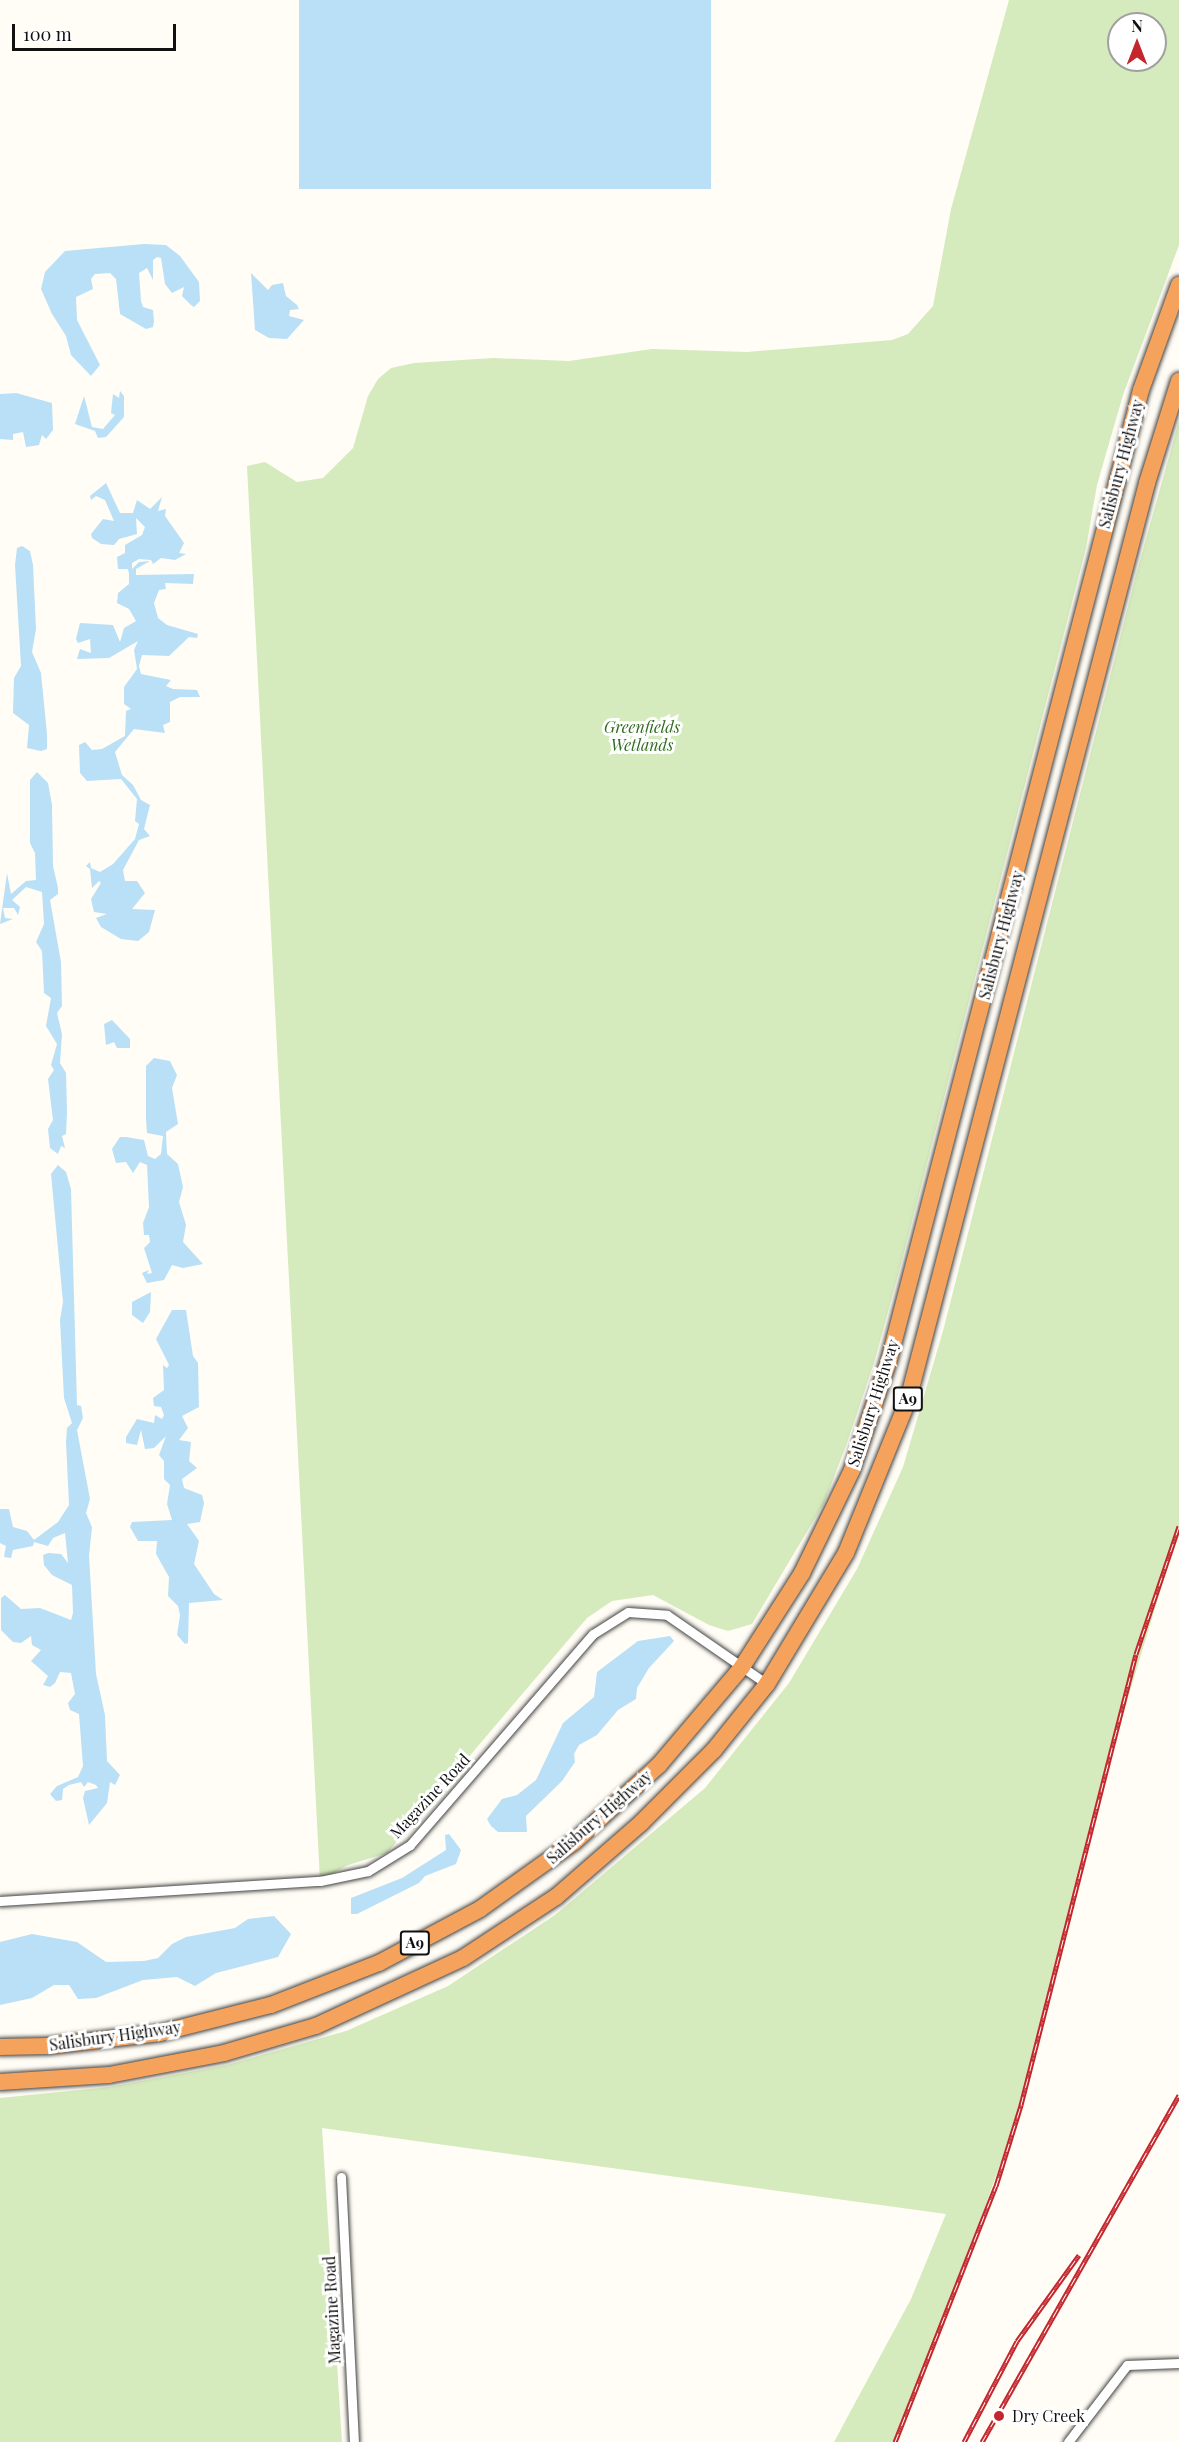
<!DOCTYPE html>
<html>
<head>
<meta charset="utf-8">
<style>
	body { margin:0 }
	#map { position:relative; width:1179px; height:2442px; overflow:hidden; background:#fffdf5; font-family:"Playfair Display",serif }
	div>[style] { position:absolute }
	.green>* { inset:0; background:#d5ebbd }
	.water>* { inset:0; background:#b9e0f7; transform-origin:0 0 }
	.roads { filter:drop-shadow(0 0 2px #444) drop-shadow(0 0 2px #444) }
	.minor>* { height:9px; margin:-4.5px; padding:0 4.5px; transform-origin:4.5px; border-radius:4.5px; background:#fff }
	.motorway>* { height:16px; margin:-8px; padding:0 8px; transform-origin:8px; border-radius:8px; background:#f5a25d }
	.rail>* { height:5px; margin-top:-2.5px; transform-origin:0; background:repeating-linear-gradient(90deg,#fff 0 9px,#c4262e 0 18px); box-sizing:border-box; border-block:2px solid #c4262e }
	.dots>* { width:16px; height:16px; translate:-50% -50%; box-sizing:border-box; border:3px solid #fff; border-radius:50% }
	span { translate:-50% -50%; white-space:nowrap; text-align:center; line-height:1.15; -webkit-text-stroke:6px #fff; paint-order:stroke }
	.shield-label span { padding:2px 4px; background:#fff; border:2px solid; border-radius:4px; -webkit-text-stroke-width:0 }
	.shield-label { font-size:15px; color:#111; font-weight:700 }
	.street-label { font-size:16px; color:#111 }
	.park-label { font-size:16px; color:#2f6b1f; font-style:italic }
	.poi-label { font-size:16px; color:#111 }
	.left { translate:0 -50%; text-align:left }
	.north { position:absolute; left:1107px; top:12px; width:60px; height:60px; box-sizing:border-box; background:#fff; border:2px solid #a0a0a0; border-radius:50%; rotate:0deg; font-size:16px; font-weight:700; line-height:24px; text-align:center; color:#111 }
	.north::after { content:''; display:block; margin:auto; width:21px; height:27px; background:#c4262e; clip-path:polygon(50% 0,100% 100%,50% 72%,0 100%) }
	.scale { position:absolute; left:12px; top:24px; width:164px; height:27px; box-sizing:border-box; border:3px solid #111; border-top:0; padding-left:8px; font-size:18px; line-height:21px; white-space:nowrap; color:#111; -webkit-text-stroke:4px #fff; paint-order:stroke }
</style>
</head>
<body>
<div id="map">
	<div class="green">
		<div style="clip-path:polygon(evenodd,1009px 0,1179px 0,1179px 245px,1123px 395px,1097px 485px,1086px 548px,901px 1264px,874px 1363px,847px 1443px,824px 1503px,752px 1624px,728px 1631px,709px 1625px,653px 1595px,612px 1601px,587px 1618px,387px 1853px,348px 1865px,320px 1881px,247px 466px,265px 462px,297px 482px,323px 478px,353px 448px,368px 396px,378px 379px,391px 368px,414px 363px,493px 358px,569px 361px,652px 349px,747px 352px,892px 340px,908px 334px,933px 306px,951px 209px,1009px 0,1119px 24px,1155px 24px,1155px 60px,1119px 60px,1119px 24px)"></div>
		<div style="clip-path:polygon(1179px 421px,1179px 1529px,1105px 1774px,1021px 2105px,949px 2309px,895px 2442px,834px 2442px,911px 2299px,946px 2214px,322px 2128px,342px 2442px,0 2442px,0 2098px,110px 2087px,227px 2065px,346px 2031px,448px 1986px,555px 1915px,705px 1788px,789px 1683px,857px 1569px,903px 1467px,943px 1331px,1137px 571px)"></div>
	</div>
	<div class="water">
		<div style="left:299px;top:0;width:412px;height:189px"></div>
		<div style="clip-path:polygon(144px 244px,166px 245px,180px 256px,199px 282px,200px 301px,194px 307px,191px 305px,182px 296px,184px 287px,172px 293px,165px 284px,161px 258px,157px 257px,153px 260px,153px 280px,147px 268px,139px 273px,141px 301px,143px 307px,153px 310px,154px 321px,153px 327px,146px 329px,120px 314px,116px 279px,110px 273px,95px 274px,91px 279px,93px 289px,76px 297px,77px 320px,100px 365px,91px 376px,71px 355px,66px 336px,52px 314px,41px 289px,45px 272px,65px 251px)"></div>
		<div style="clip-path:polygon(251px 273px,268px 290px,272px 285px,283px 283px,286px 296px,297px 305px,299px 309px,290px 310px,289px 316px,304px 320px,287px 339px,269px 338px,255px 330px)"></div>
		<div style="clip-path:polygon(120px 391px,124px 396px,124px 417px,106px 437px,98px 438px,95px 431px,75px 424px,84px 396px,92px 427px,103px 429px,115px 415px,111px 413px,113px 394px,119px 398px)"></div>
		<div style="clip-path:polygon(16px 393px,52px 403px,53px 430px,46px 439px,42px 435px,39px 445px,26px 447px,23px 432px,13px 434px,13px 440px,0 439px,0 394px)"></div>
		<div style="clip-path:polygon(106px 483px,120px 513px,133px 513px,137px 500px,150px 509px,162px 497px,158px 511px,166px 509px,165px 516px,184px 543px,179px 553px,186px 554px,175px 560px,161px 558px,153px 564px,151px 560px,139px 559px,132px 563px,132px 569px,139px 562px,150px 561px,136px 569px,136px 575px,194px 574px,193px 584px,165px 583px,166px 589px,159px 590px,154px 603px,158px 618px,167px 625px,198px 634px,197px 638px,189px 637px,169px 656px,142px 655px,139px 666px,141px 674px,171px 680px,166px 686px,173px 689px,197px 690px,200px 697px,180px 697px,170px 702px,170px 722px,163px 725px,165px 733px,134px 729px,115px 752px,122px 775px,133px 785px,141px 800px,150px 805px,144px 829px,150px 836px,139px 840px,123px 870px,125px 881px,137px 881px,145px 893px,132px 909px,155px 910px,149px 932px,138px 941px,121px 939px,101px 927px,96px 918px,107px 914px,94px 912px,91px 899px,101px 883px,99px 881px,92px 888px,90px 869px,86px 866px,90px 862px,91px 868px,100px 872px,113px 864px,135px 839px,139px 824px,135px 821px,137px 799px,121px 779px,87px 781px,80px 773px,79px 745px,85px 742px,92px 750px,102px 749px,125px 736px,126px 711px,131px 709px,124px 704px,124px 687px,137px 669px,134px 650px,138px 641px,109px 658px,77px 659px,80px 649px,91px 653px,90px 639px,78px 643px,76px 639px,80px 623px,113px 625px,120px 642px,124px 628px,136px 621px,129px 609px,117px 603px,118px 593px,129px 584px,129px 574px,128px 569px,118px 569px,117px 557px,125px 553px,125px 545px,142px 535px,145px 527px,136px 518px,137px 534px,119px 539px,114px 545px,101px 544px,92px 538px,91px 534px,103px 519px,114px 521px,105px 500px,96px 496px,91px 500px,90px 496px)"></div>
		<div style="clip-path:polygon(22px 546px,30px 551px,33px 565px,36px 629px,32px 652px,41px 673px,47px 734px,47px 749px,41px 751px,27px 748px,29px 725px,13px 713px,14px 678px,21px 666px,15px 565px,17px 548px)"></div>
		<div style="clip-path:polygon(37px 772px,48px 783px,52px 805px,53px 866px,58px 888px,58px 894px,50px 900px,61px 962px,62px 1006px,57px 1013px,62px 1034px,60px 1063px,66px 1073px,67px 1112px,66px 1134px,62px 1136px,65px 1148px,61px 1146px,58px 1154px,50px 1148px,48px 1129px,53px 1120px,48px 1079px,54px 1070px,51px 1065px,57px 1044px,46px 1026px,51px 998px,44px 993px,42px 951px,36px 942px,44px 924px,42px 892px,26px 887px,12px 900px,20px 907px,18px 915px,14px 908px,3px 908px,5px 918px,13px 919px,0 924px,7px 873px,11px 894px,26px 881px,36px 880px,35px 853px,30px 843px,30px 780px)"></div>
		<div style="clip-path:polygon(112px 1020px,130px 1039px,130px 1048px,117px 1048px,114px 1042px,106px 1045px,104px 1024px)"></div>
		<div style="clip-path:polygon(154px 1058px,170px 1061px,177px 1075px,172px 1088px,178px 1124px,166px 1132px,167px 1154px,178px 1164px,183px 1187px,179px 1202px,186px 1225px,183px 1242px,203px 1264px,183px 1268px,172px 1265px,164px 1280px,147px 1283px,142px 1273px,149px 1270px,147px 1274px,152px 1273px,144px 1248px,150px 1242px,149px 1235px,144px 1235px,143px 1223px,149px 1207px,147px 1165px,140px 1162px,133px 1173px,126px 1162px,116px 1163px,112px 1149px,120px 1137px,126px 1137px,144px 1140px,148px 1156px,155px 1159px,161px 1154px,163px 1136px,147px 1133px,146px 1119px,146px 1066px)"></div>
		<div style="clip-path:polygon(58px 1165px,66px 1172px,71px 1189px,77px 1405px,81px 1406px,83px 1418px,77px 1430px,90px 1499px,86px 1513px,92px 1527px,89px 1556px,96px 1674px,105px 1715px,107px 1761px,120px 1775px,115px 1785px,110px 1782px,107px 1803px,89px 1825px,83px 1798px,85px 1791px,98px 1788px,96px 1785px,88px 1782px,84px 1787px,81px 1782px,69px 1785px,63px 1789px,62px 1800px,56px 1801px,50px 1794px,57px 1786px,78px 1777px,83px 1766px,79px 1714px,70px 1710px,68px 1703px,75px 1694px,71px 1673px,60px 1672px,55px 1683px,50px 1687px,43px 1685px,48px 1676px,31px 1661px,41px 1650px,32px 1645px,31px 1636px,21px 1643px,13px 1642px,1px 1630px,1px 1598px,5px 1595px,21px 1609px,40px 1608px,71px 1620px,73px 1613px,72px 1585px,52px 1575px,44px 1565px,43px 1555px,48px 1553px,61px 1554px,68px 1563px,65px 1533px,53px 1538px,48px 1546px,34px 1542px,33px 1546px,13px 1550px,11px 1558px,4px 1557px,6px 1546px,0 1543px,0 1509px,9px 1509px,13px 1527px,27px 1531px,34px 1540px,58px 1522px,69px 1505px,66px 1442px,67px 1428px,72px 1423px,64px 1398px,60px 1320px,63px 1302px,51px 1174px)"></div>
		<div style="clip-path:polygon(151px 1292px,150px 1312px,143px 1323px,132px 1315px,132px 1302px)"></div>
		<div style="clip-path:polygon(172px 1310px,186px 1310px,193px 1356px,198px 1363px,199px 1407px,182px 1416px,188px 1428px,179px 1440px,191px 1442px,189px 1461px,197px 1468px,182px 1479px,184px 1488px,202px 1495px,204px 1503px,200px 1522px,187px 1524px,199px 1541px,194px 1564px,214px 1594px,223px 1600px,189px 1603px,188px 1643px,185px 1644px,177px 1635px,180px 1615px,178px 1606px,168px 1596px,169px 1577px,156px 1554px,157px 1541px,138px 1541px,130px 1527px,132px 1522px,172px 1520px,167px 1504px,170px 1485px,164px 1479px,164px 1461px,159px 1455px,166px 1436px,154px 1448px,145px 1449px,141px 1430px,137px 1445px,126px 1443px,126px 1437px,137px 1419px,154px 1423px,155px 1415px,162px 1419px,164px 1415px,161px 1407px,154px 1406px,153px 1398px,164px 1390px,163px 1365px,167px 1368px,169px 1365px,156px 1339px)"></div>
		<div style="clip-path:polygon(670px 1636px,674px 1641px,649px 1668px,637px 1688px,636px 1699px,618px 1710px,597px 1735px,579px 1745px,574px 1754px,575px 1762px,562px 1781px,526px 1816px,527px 1832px,498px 1832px,491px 1826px,487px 1819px,502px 1799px,517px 1795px,536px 1780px,563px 1723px,594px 1697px,597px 1672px,638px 1641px)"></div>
		<div style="clip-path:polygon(449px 1834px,461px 1850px,456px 1864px,425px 1876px,419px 1883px,357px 1914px,351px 1914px,351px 1898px,402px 1878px,446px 1850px,445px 1835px)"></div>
		<div style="clip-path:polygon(274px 1916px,291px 1934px,278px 1957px,216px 1973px,195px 1986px,177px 1977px,143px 1980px,96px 1998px,78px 1999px,69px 1985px,54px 1985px,32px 1998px,0 2005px,0 1942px,32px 1934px,77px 1942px,106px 1962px,144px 1961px,158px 1958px,172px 1944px,186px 1937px,235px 1928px,248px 1919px)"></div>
	</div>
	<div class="roads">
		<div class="minor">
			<div style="left:0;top:1901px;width:321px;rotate:-3.6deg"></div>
			<div style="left:320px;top:1881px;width:49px;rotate:-11.8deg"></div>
			<div style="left:368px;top:1871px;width:49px;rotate:-31.8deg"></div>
			<div style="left:410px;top:1845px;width:279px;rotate:-49.1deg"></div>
			<div style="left:593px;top:1634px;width:41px;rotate:-32.2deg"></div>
			<div style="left:628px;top:1612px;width:39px;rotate:4deg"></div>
			<div style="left:667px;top:1615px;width:121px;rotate:34.6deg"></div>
			<div style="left:341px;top:2177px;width:265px;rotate:87.2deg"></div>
			<div style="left:1068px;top:2442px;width:97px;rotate:-52.5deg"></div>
			<div style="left:1127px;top:2365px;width:52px;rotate:-2.2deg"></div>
		</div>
		<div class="motorway">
			<div style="left:0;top:2047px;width:48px;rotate:-1.2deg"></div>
			<div style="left:48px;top:2046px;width:113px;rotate:-6.6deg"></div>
			<div style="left:160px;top:2033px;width:114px;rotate:-14.2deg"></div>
			<div style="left:271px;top:2005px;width:116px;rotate:-21.3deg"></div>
			<div style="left:379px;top:1963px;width:115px;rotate:-28.1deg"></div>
			<div style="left:480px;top:1909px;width:115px;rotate:-35.5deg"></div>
			<div style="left:574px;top:1842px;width:115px;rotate:-42.2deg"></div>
			<div style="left:659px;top:1765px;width:128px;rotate:-49.7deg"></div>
			<div style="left:742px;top:1667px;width:112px;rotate:-57.4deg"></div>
			<div style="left:802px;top:1573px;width:114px;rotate:-64.1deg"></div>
			<div style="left:852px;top:1470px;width:116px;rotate:-71.4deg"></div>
			<div style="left:889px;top:1360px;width:1002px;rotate:-75.44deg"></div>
			<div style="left:1141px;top:390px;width:112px;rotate:-70.1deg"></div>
			<div style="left:0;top:2082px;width:109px;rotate:-3.7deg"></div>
			<div style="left:109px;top:2075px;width:117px;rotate:-10.8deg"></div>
			<div style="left:224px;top:2053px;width:96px;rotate:-16.4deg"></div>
			<div style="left:316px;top:2026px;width:162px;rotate:-24.8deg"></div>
			<div style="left:463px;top:1958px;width:111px;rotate:-33.3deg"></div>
			<div style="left:556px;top:1897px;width:113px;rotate:-41deg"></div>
			<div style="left:641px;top:1823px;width:103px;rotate:-45deg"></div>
			<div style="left:714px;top:1750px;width:85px;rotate:-51.2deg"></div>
			<div style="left:767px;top:1684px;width:153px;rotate:-58.9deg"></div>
			<div style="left:846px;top:1553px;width:165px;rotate:-67.9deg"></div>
			<div style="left:908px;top:1400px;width:948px;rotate:-75.39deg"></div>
			<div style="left:1147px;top:483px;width:107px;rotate:-72.6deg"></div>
		</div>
	</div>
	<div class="rail">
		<div style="left:895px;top:2442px;width:275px;rotate:-68.5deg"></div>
		<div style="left:996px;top:2186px;width:85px;rotate:-72.8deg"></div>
		<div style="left:1021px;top:2105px;width:465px;rotate:-75.7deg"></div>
		<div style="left:1136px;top:1654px;width:135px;rotate:-71.4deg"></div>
		<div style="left:964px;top:2442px;width:114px;rotate:-62.3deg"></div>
		<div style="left:1017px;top:2341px;width:106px;rotate:-54.2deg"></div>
		<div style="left:982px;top:2442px;width:399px;rotate:-60.4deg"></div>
	</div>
	<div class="dots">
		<div style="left:999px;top:2416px;background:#c4262e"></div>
	</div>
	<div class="shield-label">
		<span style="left:908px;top:1399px">A9</span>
		<span style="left:415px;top:1943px">A9</span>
	</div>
	<div class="street-label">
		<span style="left:1121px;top:464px;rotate:-75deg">Salisbury Highway</span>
		<span style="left:1001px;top:935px;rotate:-75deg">Salisbury Highway</span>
		<span style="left:873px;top:1403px;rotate:-72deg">Salisbury Highway</span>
		<span style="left:430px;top:1796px;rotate:-47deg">Magazine Road</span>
		<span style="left:599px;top:1817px;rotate:-41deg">Salisbury Highway</span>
		<span style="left:115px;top:2036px;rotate:-8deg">Salisbury Highway</span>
		<span style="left:332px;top:2310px;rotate:-93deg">Magazine Road</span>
	</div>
	<div class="park-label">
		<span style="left:642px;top:736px">Greenfields<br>Wetlands</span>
	</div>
	<div class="poi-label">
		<span class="left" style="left:1012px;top:2416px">Dry Creek</span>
	</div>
	<div class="north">N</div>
	<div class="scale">100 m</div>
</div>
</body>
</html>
